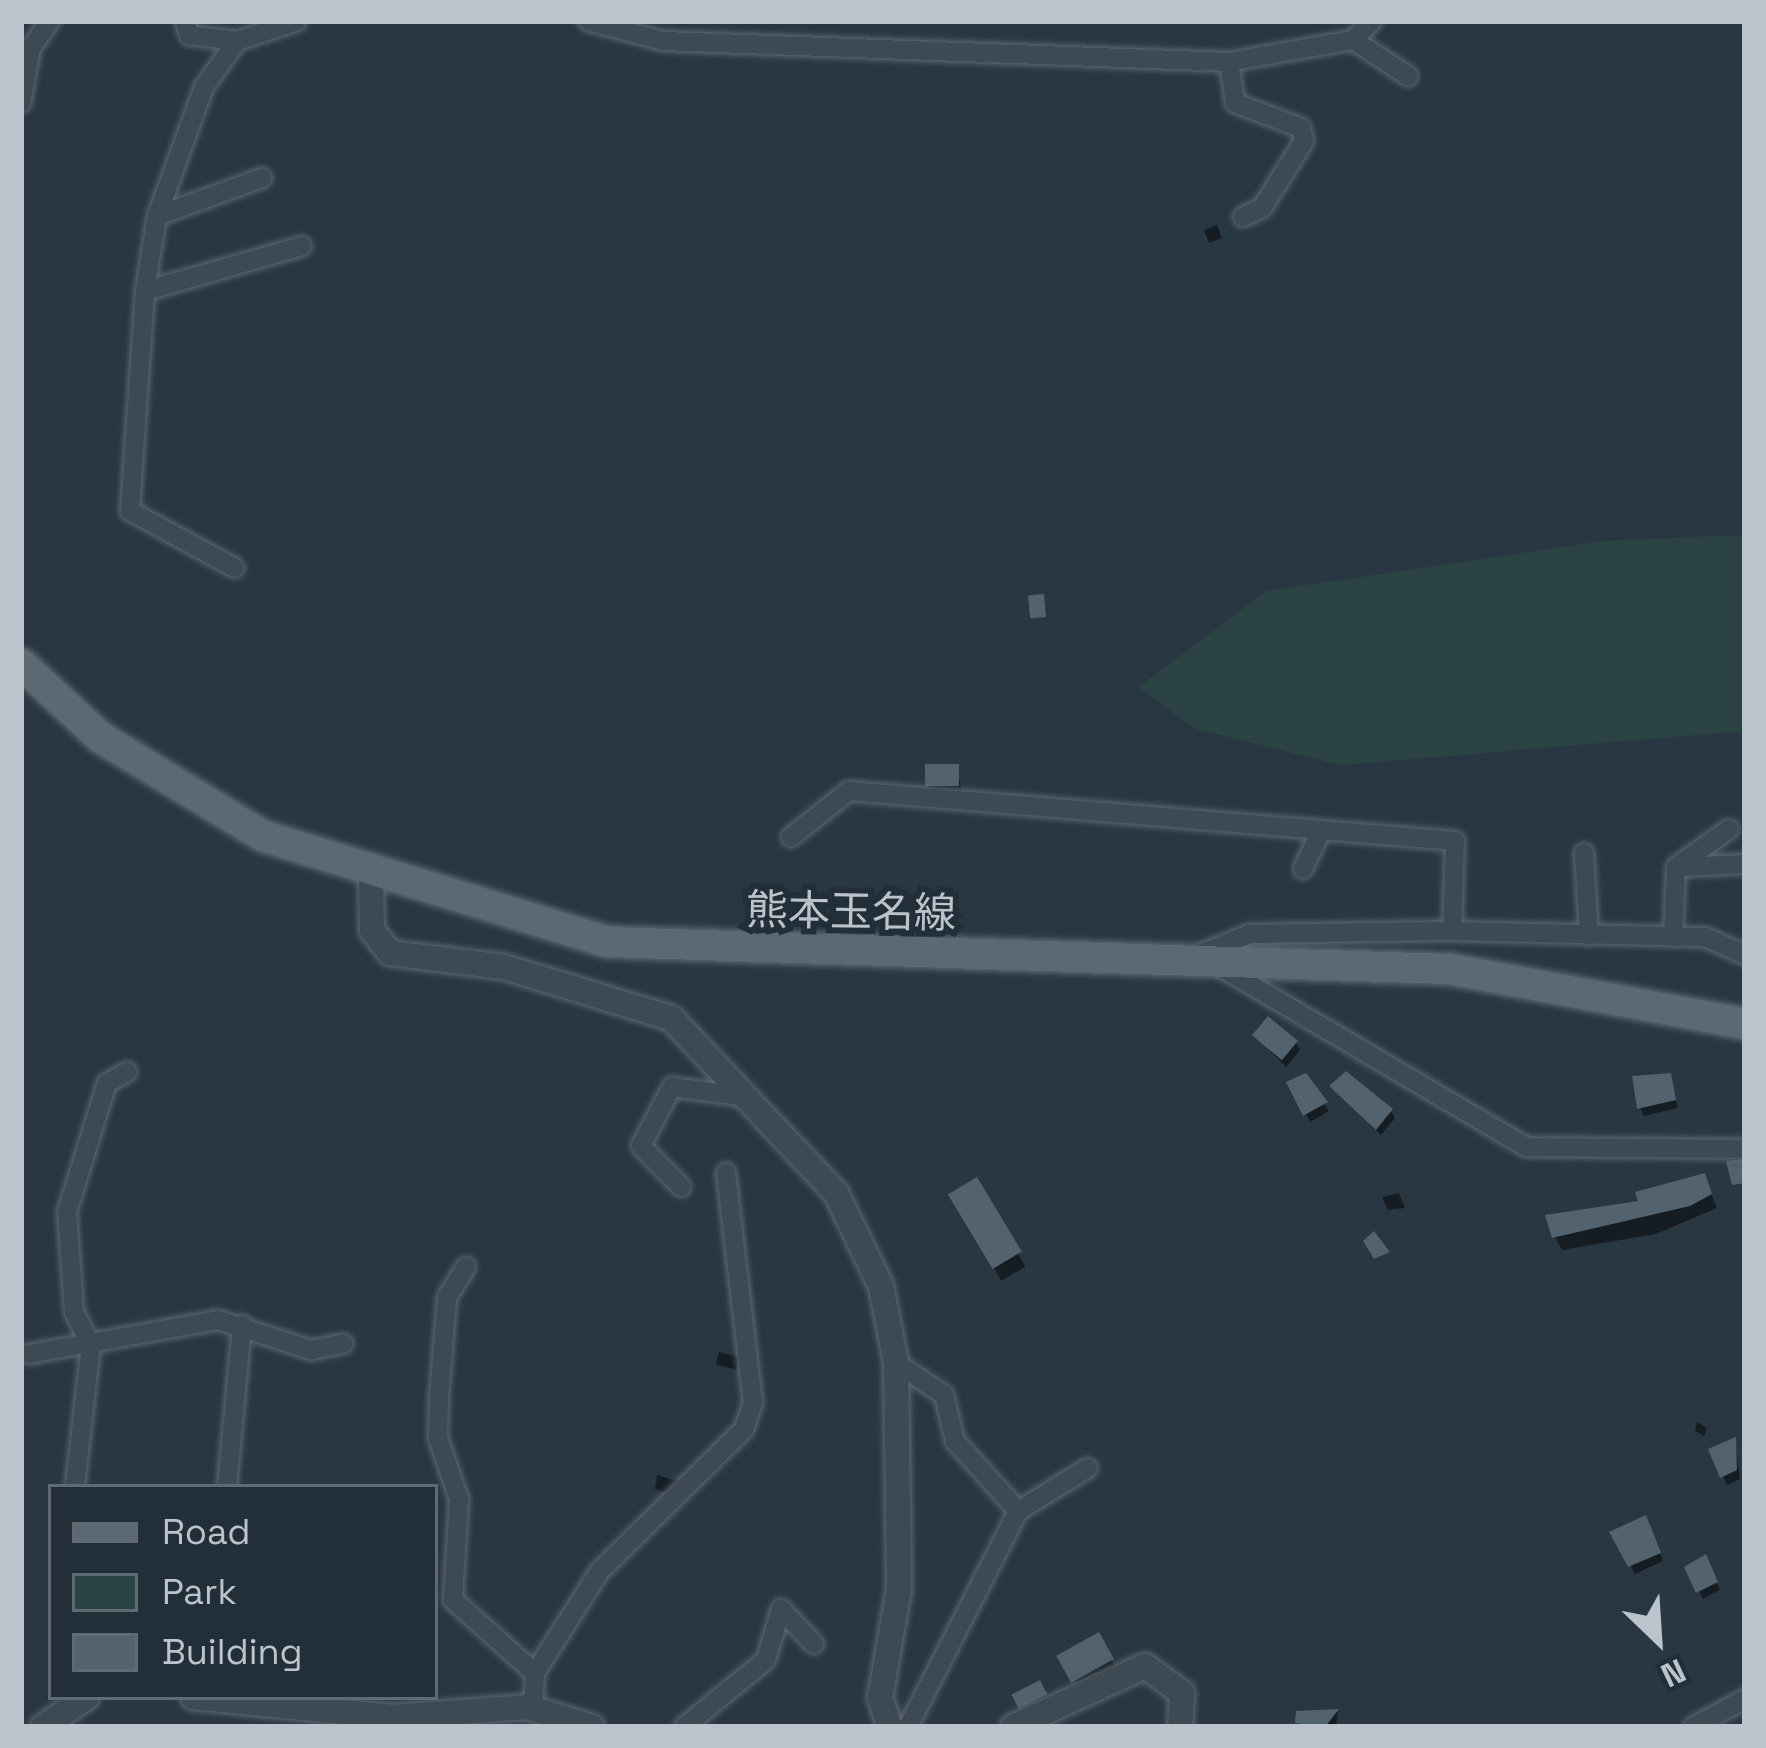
<!DOCTYPE html>
<html>
<head>
<meta charset="utf-8">
<style>
	body { margin:0 }
	#map { position:relative; width:1766px; height:1748px; overflow:hidden; background:#293743; font-family:"Space Grotesk","Noto Sans JP",sans-serif }
	div>[style] { position:absolute }
	.green>* { inset:0; background:#2b4443 }
	.shadow>* { inset:0; background:#0007; transform-origin:0 0 }
	.building>* { inset:0; background:#52626e; transform-origin:0 0 }
	.roads { filter:drop-shadow(0 0 3px #5c6770) drop-shadow(0 0 3px #5c6770) }
	.minor>* { height:18px; margin:-9px; padding:0 9px; transform-origin:9px; border-radius:9px; background:#3d4953 }
	.tertiary>* { height:24px; margin:-12px; padding:0 12px; transform-origin:12px; border-radius:12px; background:#3d4953 }
	.primary>* { height:30px; margin:-15px; padding:0 15px; transform-origin:15px; border-radius:15px; background:#5c6872 }
	span { translate:-50% -50%; white-space:nowrap; text-align:center; line-height:1.15; -webkit-text-stroke:12px #222e38; paint-order:stroke }
	.street-label { font-size:42px; color:#bbc4cc }
	.frame { position:absolute; inset:0; border:24px solid #bbc4cc; pointer-events:none }
	.legend { position:absolute; left:48px; top:1484px; width:390px; height:216px; box-sizing:border-box; background:#222e38; border:3px solid #5f6a73; margin:0; padding:15px 21px; list-style:none; font-size:36px; color:#bbc4cc }
	.legend li { display:flex; align-items:center; gap:24px; height:60px }
	.legend b { width:60px; border:3px solid #5f6a73 }
	.north { position:absolute; left:1598px; top:1580px; width:120px; height:120px; -webkit-text-stroke:9px #222e38; paint-order:stroke; rotate:155deg; font-size:33px; font-weight:700; line-height:48px; text-align:center; color:#bbc4cc }
	.north::after { content:''; display:block; margin:auto; width:42px; height:54px; background:#bbc4cc; clip-path:polygon(50% 0,100% 100%,50% 72%,0 100%) }
</style>
</head>
<body>
<div id="map">
	<div class="green">
		<div style="clip-path:polygon(1745px 535px,1745px 731px,1341px 765px,1195px 729px,1139px 687px,1266px 591px,1603px 541px)"></div>
	</div>
	<div class="shadow">
		<div style="left:1217px;top:225px;width:14px;height:14px;rotate:69deg"></div>
		<div style="clip-path:polygon(957px 767px,962px 793px,933px 793px,928px 785px)"></div>
		<div style="clip-path:polygon(1255px 1035px,1296px 1043px,1300px 1050px,1286px 1067px)"></div>
		<div style="clip-path:polygon(1669px 1076px,1678px 1108px,1644px 1116px,1640px 1108px)"></div>
		<div style="clip-path:polygon(1305px 1077px,1329px 1111px,1310px 1122px,1290px 1084px)"></div>
		<div style="clip-path:polygon(1333px 1087px,1391px 1111px,1395px 1118px,1381px 1135px)"></div>
		<div style="clip-path:polygon(1704px 1177px,1717px 1208px,1656px 1234px,1562px 1250px,1555px 1237px)"></div>
		<div style="left:976px;top:1181px;width:99px;height:28px;rotate:60deg"></div>
		<div style="clip-path:polygon(1399px 1193px,1405px 1208px,1388px 1210px,1382px 1197px)"></div>
		<div style="left:719px;top:1352px;width:21px;height:13px;rotate:14deg"></div>
		<div style="clip-path:polygon(1697px 1422px,1707px 1428px,1704px 1436px,1695px 1431px)"></div>
		<div style="clip-path:polygon(1735px 1441px,1740px 1479px,1727px 1485px,1712px 1451px)"></div>
		<div style="clip-path:polygon(657px 1475px,677px 1481px,674px 1495px,655px 1489px)"></div>
		<div style="clip-path:polygon(1649px 1526px,1663px 1561px,1635px 1574px,1613px 1533px)"></div>
		<div style="clip-path:polygon(1710px 1565px,1720px 1590px,1703px 1599px,1688px 1568px)"></div>
		<div style="left:1097px;top:1636px;width:37px;height:42px;rotate:59deg"></div>
		<div style="clip-path:polygon(1338px 1712px,1336px 1726px,1350px 1727px,1301px 1727px,1298px 1722px)"></div>
	</div>
	<div class="building">
		<div style="left:1044px;top:594px;width:23px;height:16px;rotate:85deg"></div>
		<div style="left:925px;top:764px;width:34px;height:22px"></div>
		<div style="left:1268px;top:1016px;width:39px;height:25px;rotate:40deg"></div>
		<div style="clip-path:polygon(1346px 1071px,1393px 1109px,1376px 1130px,1329px 1086px)"></div>
		<div style="clip-path:polygon(1306px 1073px,1328px 1102px,1303px 1116px,1286px 1082px)"></div>
		<div style="clip-path:polygon(1671px 1073px,1676px 1100px,1637px 1109px,1632px 1076px)"></div>
		<div style="clip-path:polygon(1745px 1159px,1745px 1183px,1732px 1185px,1726px 1161px)"></div>
		<div style="clip-path:polygon(1705px 1173px,1712px 1194px,1690px 1206px,1552px 1238px,1545px 1215px,1638px 1201px,1635px 1192px)"></div>
		<div style="left:977px;top:1177px;width:87px;height:34px;rotate:59deg"></div>
		<div style="clip-path:polygon(1374px 1231px,1390px 1252px,1374px 1259px,1363px 1241px)"></div>
		<div style="clip-path:polygon(1736px 1437px,1737px 1470px,1720px 1478px,1708px 1449px)"></div>
		<div style="clip-path:polygon(1646px 1515px,1661px 1553px,1628px 1567px,1609px 1532px)"></div>
		<div style="clip-path:polygon(1706px 1554px,1718px 1582px,1696px 1593px,1684px 1567px)"></div>
		<div style="left:1099px;top:1632px;width:31px;height:49px;rotate:61deg"></div>
		<div style="left:1040px;top:1680px;width:16px;height:32px;rotate:63deg"></div>
		<div style="clip-path:polygon(1339px 1709px,1325px 1727px,1295px 1723px,1296px 1711px)"></div>
	</div>
	<div class="roads">
		<div class="minor">
			<div style="left:185px;top:21px;width:15px;rotate:74deg"></div>
			<div style="left:189px;top:35px;width:48px;rotate:7.1deg"></div>
			<div style="left:237px;top:41px;width:57px;rotate:125.7deg"></div>
			<div style="left:204px;top:87px;width:137px;rotate:110deg"></div>
			<div style="left:157px;top:216px;width:112px;rotate:-19.9deg"></div>
			<div style="left:588px;top:21px;width:78px;rotate:14.9deg"></div>
			<div style="left:663px;top:41px;width:566px;rotate:2.12deg"></div>
			<div style="left:1229px;top:62px;width:41px;rotate:81.7deg"></div>
			<div style="left:1235px;top:103px;width:71px;rotate:20.7deg"></div>
			<div style="left:1301px;top:128px;width:13px;rotate:77deg"></div>
			<div style="left:1304px;top:141px;width:79px;rotate:122.1deg"></div>
			<div style="left:1262px;top:208px;width:21px;rotate:155deg"></div>
			<div style="left:1353px;top:40px;width:27px;rotate:-45deg"></div>
			<div style="left:237px;top:41px;width:63px;rotate:-18.4deg"></div>
			<div style="left:1229px;top:62px;width:126px;rotate:-10.1deg"></div>
			<div style="left:1353px;top:40px;width:66px;rotate:33.2deg"></div>
			<div style="left:21px;top:103px;width:56px;rotate:-79.7deg"></div>
			<div style="left:31px;top:48px;width:33px;rotate:-55deg"></div>
			<div style="left:157px;top:216px;width:76px;rotate:99.1deg"></div>
			<div style="left:145px;top:291px;width:163px;rotate:-16deg"></div>
			<div style="left:145px;top:291px;width:221px;rotate:93.9deg"></div>
			<div style="left:130px;top:511px;width:119px;rotate:28.5deg"></div>
			<div style="left:791px;top:837px;width:74px;rotate:-38.4deg"></div>
			<div style="left:849px;top:791px;width:608px;rotate:4.72deg"></div>
			<div style="left:1455px;top:841px;width:90px;rotate:91.9deg"></div>
			<div style="left:1584px;top:853px;width:83px;rotate:86.6deg"></div>
			<div style="left:1680px;top:867px;width:65px;rotate:-2.6deg"></div>
			<div style="left:1303px;top:869px;width:35px;rotate:-65deg"></div>
			<div style="left:1673px;top:937px;width:70px;rotate:-87.5deg"></div>
			<div style="left:1676px;top:867px;width:65px;rotate:-35.6deg"></div>
			<div style="left:1200px;top:954px;width:54px;rotate:-21.8deg"></div>
			<div style="left:1250px;top:934px;width:202px;rotate:-0.9deg"></div>
			<div style="left:1452px;top:931px;width:253px;rotate:1.4deg"></div>
			<div style="left:1705px;top:937px;width:44px;rotate:24.2deg"></div>
			<div style="left:1219px;top:966px;width:356px;rotate:30.5deg"></div>
			<div style="left:1526px;top:1147px;width:219px;rotate:0.5deg"></div>
			<div style="left:681px;top:1187px;width:57px;rotate:-134.3deg"></div>
			<div style="left:641px;top:1146px;width:67px;rotate:-62.3deg"></div>
			<div style="left:672px;top:1087px;width:77px;rotate:7.5deg"></div>
			<div style="left:466px;top:1267px;width:36px;rotate:122deg"></div>
			<div style="left:447px;top:1298px;width:99px;rotate:94.6deg"></div>
			<div style="left:439px;top:1397px;width:41px;rotate:91.4deg"></div>
			<div style="left:438px;top:1438px;width:65px;rotate:71deg"></div>
			<div style="left:459px;top:1499px;width:101px;rotate:93.4deg"></div>
			<div style="left:453px;top:1600px;width:110px;rotate:41.7deg"></div>
			<div style="left:535px;top:1673px;width:35px;rotate:93deg"></div>
			<div style="left:29px;top:1354px;width:192px;rotate:-10.2deg"></div>
			<div style="left:218px;top:1320px;width:98px;rotate:17.9deg"></div>
			<div style="left:311px;top:1350px;width:33px;rotate:-11deg"></div>
			<div style="left:896px;top:1363px;width:58px;rotate:33.7deg"></div>
			<div style="left:944px;top:1395px;width:47px;rotate:76.6deg"></div>
			<div style="left:955px;top:1441px;width:94px;rotate:48deg"></div>
			<div style="left:75px;top:1487px;width:143px;rotate:-83.6deg"></div>
			<div style="left:91px;top:1345px;width:38px;rotate:-117deg"></div>
			<div style="left:74px;top:1311px;width:99px;rotate:-94deg"></div>
			<div style="left:67px;top:1212px;width:135px;rotate:-72.8deg"></div>
			<div style="left:107px;top:1083px;width:23px;rotate:-29deg"></div>
			<div style="left:227px;top:1487px;width:163px;rotate:-84.7deg"></div>
			<div style="left:535px;top:1673px;width:120px;rotate:-57.6deg"></div>
			<div style="left:599px;top:1572px;width:204px;rotate:-44.6deg"></div>
			<div style="left:744px;top:1429px;width:28px;rotate:-71deg"></div>
			<div style="left:753px;top:1403px;width:232px;rotate:-96.7deg"></div>
			<div style="left:684px;top:1727px;width:106px;rotate:-39.3deg"></div>
			<div style="left:766px;top:1660px;width:53px;rotate:-73.6deg"></div>
			<div style="left:781px;top:1609px;width:48px;rotate:46.7deg"></div>
			<div style="left:908px;top:1727px;width:242px;rotate:-63deg"></div>
			<div style="left:1018px;top:1511px;width:82px;rotate:-31.6deg"></div>
			<div style="left:1693px;top:1727px;width:59px;rotate:-28.3deg"></div>
		</div>
		<div class="tertiary">
			<div style="left:371px;top:875px;width:55px;rotate:89deg"></div>
			<div style="left:372px;top:930px;width:29px;rotate:52deg"></div>
			<div style="left:390px;top:953px;width:115px;rotate:7deg"></div>
			<div style="left:504px;top:967px;width:175px;rotate:17deg"></div>
			<div style="left:671px;top:1018px;width:241px;rotate:46.7deg"></div>
			<div style="left:836px;top:1193px;width:103px;rotate:64.2deg"></div>
			<div style="left:881px;top:1286px;width:78px;rotate:79deg"></div>
			<div style="left:896px;top:1363px;width:226px;rotate:89.2deg"></div>
			<div style="left:899px;top:1589px;width:111px;rotate:99.9deg"></div>
			<div style="left:880px;top:1698px;width:31px;rotate:71deg"></div>
			<div style="left:193px;top:1697px;width:200px;rotate:5.7deg"></div>
			<div style="left:392px;top:1717px;width:135px;rotate:-4.2deg"></div>
			<div style="left:527px;top:1707px;width:68px;rotate:17.1deg"></div>
			<div style="left:43px;top:1727px;width:53px;rotate:-34.3deg"></div>
			<div style="left:1013px;top:1727px;width:145px;rotate:-24.8deg"></div>
			<div style="left:1145px;top:1666px;width:46px;rotate:36.1deg"></div>
			<div style="left:1182px;top:1693px;width:34px;rotate:93deg"></div>
		</div>
		<div class="primary">
			<div style="left:21px;top:664px;width:108px;rotate:42.7deg"></div>
			<div style="left:100px;top:737px;width:191px;rotate:31.3deg"></div>
			<div style="left:263px;top:836px;width:361px;rotate:17.1deg"></div>
			<div style="left:608px;top:942px;width:841px;rotate:1.84deg"></div>
			<div style="left:1449px;top:969px;width:301px;rotate:10.5deg"></div>
		</div>
	</div>
	<div class="street-label">
		<span style="left:851px;top:912px;rotate:1deg">熊本玉名線</span>
	</div>
	<div class="frame"></div>
	<ul class="legend">
	<li><b style="height:15px;background:#5c6872"></b>Road</li>
	<li><b style="height:33px;background:#2b4443"></b>Park</li>
	<li><b style="height:33px;background:#52626e"></b>Building</li>
	</ul>
	<div class="north">N</div>
</div>
</body>
</html>
